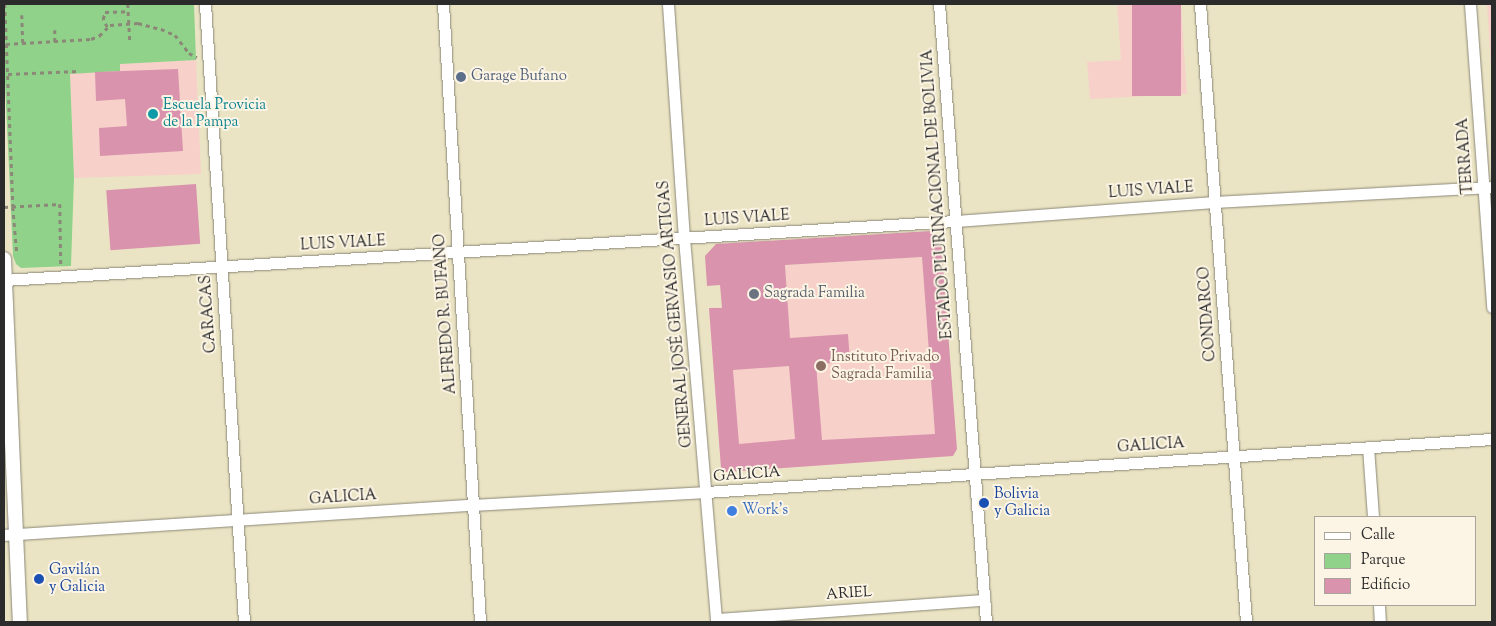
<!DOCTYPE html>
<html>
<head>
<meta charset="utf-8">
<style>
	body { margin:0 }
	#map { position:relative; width:1496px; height:626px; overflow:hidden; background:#ebe4c4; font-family:"Sorts Mill Goudy",serif }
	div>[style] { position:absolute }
	.built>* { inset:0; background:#f7d0ca }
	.green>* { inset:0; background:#90d28a }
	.building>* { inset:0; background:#d993ad; transform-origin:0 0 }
	.path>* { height:2.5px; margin-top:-1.25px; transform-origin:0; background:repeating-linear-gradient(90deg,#8b8878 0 4px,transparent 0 8px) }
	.roads { filter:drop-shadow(0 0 1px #8b8878) drop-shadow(0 0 1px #8b8878) }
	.minor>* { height:11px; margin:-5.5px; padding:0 5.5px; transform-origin:5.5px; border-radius:5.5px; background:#fff }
	.tertiary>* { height:14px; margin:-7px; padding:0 7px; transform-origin:7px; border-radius:7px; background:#fff }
	.dots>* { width:14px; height:14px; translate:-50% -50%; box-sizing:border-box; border:2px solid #fcf5e5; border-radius:50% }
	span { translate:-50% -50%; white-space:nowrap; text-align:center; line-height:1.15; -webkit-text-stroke:4px #fcf5e5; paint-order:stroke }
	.service-label { font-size:15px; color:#4e5e75 }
	.left { translate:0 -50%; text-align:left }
	.culture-label { font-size:15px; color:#0d838f }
	.street-label { font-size:15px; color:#2b2b2b }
	.worship-label { font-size:15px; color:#5b616d }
	.education-label { font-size:15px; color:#785e54 }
	.transit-label { font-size:15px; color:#164399 }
	.shop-label { font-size:15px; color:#366cbe }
	.frame { position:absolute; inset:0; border:5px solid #2b2b2b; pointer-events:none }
	.legend { position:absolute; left:1314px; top:516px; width:162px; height:90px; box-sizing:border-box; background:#fcf5e5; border:1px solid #a8a49b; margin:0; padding:6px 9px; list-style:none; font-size:15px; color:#2b2b2b }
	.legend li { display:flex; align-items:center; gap:10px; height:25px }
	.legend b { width:25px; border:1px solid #a8a49b }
</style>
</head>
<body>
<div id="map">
	<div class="built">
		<div style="clip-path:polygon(1117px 4px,1181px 4px,1187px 94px,1090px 99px,1087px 62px,1121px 60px)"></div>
		<div style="clip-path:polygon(1487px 4px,1492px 4px,1492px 80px,1488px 19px)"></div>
		<div style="clip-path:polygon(196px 60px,201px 174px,74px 178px,70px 73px,120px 71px,120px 64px)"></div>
		<div style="clip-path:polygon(922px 257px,937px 457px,725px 472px,721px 468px,709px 308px,788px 303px,785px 265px)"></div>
	</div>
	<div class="green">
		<div style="clip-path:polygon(4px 4px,194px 4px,196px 60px,120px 64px,120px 71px,70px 74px,74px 178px,71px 266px,21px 268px,16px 264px,13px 256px,4px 61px)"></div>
	</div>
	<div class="building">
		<div style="left:1132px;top:4px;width:49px;height:92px"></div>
		<div style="clip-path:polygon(178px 69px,183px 151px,100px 156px,99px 128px,127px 126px,125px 99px,96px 101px,95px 72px)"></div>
		<div style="left:196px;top:184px;width:60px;height:90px;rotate:86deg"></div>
		<div style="clip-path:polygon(evenodd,931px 231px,941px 240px,957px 449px,953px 456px,725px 472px,721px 468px,709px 308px,722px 308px,720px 285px,707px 286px,705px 256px,716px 244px,931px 231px,922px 257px,935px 434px,822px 440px,816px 364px,850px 362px,848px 334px,790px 338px,785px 265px,922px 257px,931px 231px,789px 366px,795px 439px,739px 444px,733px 370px,789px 366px)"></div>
	</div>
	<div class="path">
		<div style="left:5px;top:4px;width:203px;rotate:87.7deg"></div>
		<div style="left:13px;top:207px;width:47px;rotate:85.1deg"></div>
		<div style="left:128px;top:4px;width:38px;rotate:87deg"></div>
		<div style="left:22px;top:15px;width:28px;rotate:88deg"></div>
		<div style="left:107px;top:27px;width:9px;rotate:-117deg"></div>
		<div style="left:103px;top:19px;width:7px;rotate:-74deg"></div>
		<div style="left:105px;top:12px;width:24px;rotate:-2deg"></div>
		<div style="left:55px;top:30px;width:12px;rotate:90deg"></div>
		<div style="left:6px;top:44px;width:85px;rotate:-3.4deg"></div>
		<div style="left:91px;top:39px;width:9px;rotate:-21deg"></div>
		<div style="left:99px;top:36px;width:16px;rotate:-45deg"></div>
		<div style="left:110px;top:25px;width:28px;rotate:-4deg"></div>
		<div style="left:138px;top:23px;width:24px;rotate:15deg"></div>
		<div style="left:161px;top:29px;width:15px;rotate:23deg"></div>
		<div style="left:175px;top:35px;width:23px;rotate:52deg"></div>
		<div style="left:189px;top:53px;width:9px;rotate:27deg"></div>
		<div style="left:8px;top:74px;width:70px;rotate:-2.5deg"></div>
		<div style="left:4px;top:207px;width:56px;rotate:-3.1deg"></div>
		<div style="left:60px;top:204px;width:62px;rotate:89.1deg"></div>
	</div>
	<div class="roads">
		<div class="minor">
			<div style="left:205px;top:4px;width:619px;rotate:86.39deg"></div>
			<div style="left:443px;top:4px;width:619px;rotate:86.57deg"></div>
			<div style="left:668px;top:4px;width:235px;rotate:86.1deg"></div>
			<div style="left:684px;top:238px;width:385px;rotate:85.2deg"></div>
			<div style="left:939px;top:4px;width:620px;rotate:85.65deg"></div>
			<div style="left:1200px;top:4px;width:620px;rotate:85.74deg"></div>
			<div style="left:1470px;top:4px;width:304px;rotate:85.8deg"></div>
			<div style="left:4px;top:280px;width:954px;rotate:-3.55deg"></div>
			<div style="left:956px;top:221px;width:259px;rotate:-4.2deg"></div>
			<div style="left:1214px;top:202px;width:278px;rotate:-3.1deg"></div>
			<div style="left:1368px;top:447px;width:70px;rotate:85.9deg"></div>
			<div style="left:4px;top:535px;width:470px;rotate:-3.7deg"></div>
			<div style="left:473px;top:505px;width:233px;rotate:-3.2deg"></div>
			<div style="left:706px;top:492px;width:788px;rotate:-3.86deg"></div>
			<div style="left:1379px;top:605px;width:17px;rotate:87deg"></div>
			<div style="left:716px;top:619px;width:269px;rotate:-4.1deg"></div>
		</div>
		<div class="tertiary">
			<div style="left:4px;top:259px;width:363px;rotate:87.5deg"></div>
		</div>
	</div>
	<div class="dots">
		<div style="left:461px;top:77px;background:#5c6f8a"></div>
		<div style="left:153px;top:114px;background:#0f9aa8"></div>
		<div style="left:754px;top:294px;background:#6b7280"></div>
		<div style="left:821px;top:366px;background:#8d6e63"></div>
		<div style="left:984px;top:503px;background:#1a4fb4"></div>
		<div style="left:732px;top:511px;background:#3f7fe0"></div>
		<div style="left:39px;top:579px;background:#1a4fb4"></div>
	</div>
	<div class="service-label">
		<span class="left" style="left:471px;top:77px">Garage Bufano</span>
	</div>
	<div class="culture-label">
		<span class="left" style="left:163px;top:114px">Escuela Provicia<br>de la Pampa</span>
	</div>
	<div class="street-label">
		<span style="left:1466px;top:156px;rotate:-94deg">TERRADA</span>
		<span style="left:1151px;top:191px;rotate:-4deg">LUIS VIALE</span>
		<span style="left:938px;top:194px;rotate:-94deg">ESTADO PLURINACIONAL DE BOLIVIA</span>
		<span style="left:747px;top:219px;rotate:-4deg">LUIS VIALE</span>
		<span style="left:343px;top:244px;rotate:-3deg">LUIS VIALE</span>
		<span style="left:209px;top:314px;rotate:-94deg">CARACAS</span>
		<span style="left:446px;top:314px;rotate:-94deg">ALFREDO R. BUFANO</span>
		<span style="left:676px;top:314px;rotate:-95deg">GENERAL JOSÉ GERVASIO ARTIGAS</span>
		<span style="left:1208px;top:314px;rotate:-94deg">CONDARCO</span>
		<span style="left:1151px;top:446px;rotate:-4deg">GALICIA</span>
		<span style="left:747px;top:475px;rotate:-4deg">GALICIA</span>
		<span style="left:343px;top:498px;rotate:-4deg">GALICIA</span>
		<span style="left:849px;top:594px;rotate:-4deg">ARIEL</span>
	</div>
	<div class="worship-label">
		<span class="left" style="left:764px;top:294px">Sagrada Familia</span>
	</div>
	<div class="education-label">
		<span class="left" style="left:831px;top:366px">Instituto Privado<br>Sagrada Familia</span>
	</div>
	<div class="transit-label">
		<span class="left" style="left:994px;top:503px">Bolivia<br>y Galicia</span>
		<span class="left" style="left:49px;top:579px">Gavilán<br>y Galicia</span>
	</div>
	<div class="shop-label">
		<span class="left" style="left:742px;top:511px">Work's</span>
	</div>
	<div class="frame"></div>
	<ul class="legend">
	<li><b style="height:6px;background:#fff"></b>Calle</li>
	<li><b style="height:14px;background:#90d28a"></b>Parque</li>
	<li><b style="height:14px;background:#d993ad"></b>Edificio</li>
	</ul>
</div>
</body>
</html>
